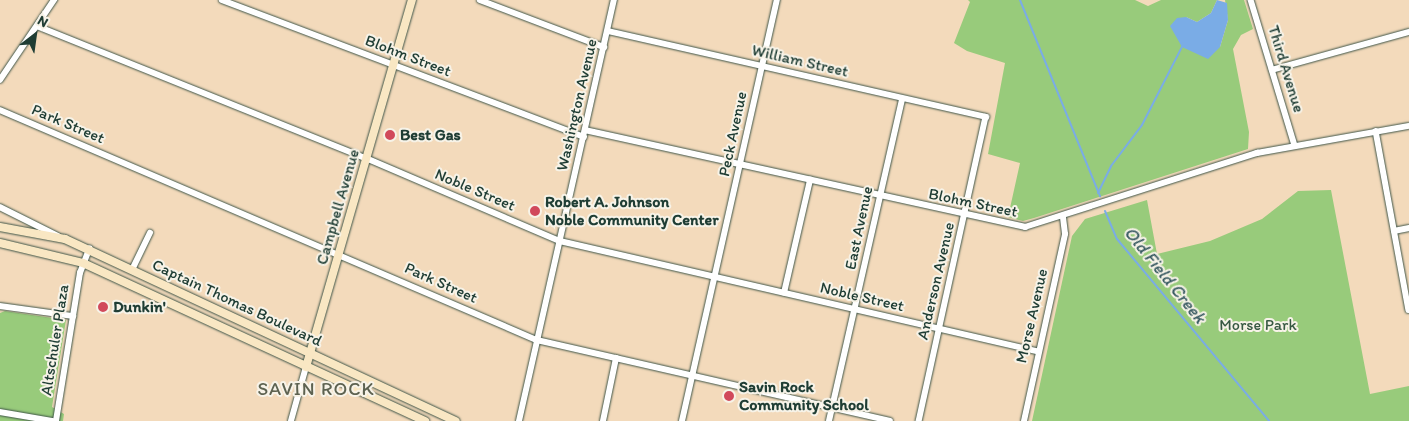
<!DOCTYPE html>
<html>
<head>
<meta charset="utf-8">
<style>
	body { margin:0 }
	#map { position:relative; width:1409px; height:421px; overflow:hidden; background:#f3dabb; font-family:Itim,sans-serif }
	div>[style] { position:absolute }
	.green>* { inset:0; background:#98cb7b }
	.water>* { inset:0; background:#7aace6 }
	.stream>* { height:2px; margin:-1px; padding:0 1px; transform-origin:1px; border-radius:1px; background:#7aace6 }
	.roads { filter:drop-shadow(0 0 1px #3f5548) drop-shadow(0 0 1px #3f5548) }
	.street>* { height:5.5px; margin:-2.75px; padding:0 2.75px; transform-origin:2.75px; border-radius:2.75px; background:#fff }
	.secondary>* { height:8px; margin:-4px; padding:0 4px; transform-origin:4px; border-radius:4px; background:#f9e7c3 }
	.dots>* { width:14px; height:14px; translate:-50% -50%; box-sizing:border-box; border:2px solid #f7f3e8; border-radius:50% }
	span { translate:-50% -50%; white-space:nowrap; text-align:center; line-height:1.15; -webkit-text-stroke:4px #f7f3e8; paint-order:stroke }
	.street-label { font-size:16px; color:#1f3d34 }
	.poi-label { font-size:16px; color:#1f3d34; font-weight:700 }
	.left { translate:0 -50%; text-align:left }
	.park-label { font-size:16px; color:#375942 }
	.water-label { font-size:18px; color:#365960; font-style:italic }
	.quarter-label { font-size:19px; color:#5d6250; letter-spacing:1px }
	.north { position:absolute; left:10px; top:10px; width:50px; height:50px; -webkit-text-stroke:4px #f7f3e8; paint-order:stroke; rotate:30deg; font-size:14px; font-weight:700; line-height:20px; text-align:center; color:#1f3d34 }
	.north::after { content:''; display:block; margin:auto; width:18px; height:22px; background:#1f3d34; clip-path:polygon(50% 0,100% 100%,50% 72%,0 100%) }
</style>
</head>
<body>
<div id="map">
	<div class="green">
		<div style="clip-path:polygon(968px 0,1135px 0,1148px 6px,1161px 0,1217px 0,1211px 13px,1197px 22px,1186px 17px,1220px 47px,1228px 20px,1225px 0,1244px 0,1253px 29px,1241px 35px,1233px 49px,1249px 132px,1248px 149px,1034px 218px,1023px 221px,1008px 217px,1020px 163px,988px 154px,1005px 63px,967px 51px,954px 43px,970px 2px)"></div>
		<div style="clip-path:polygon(1331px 190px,1370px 394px,1409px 386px,1409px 421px,1032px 421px,1072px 236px,1085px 219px,1147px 200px,1157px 254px,1210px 241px,1262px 219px,1298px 191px)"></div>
		<div style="clip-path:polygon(5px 311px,66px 320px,52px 407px,64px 414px,63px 421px,0 421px,0 313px)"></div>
	</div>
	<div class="water">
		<div style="clip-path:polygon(1217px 0,1227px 3px,1228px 20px,1220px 47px,1208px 59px,1182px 47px,1170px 26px,1177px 18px,1186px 17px,1197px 22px,1211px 13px)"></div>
	</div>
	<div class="stream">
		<div style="left:1020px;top:0;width:212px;rotate:67.8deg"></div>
		<div style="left:1098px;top:193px;width:30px;rotate:-64deg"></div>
		<div style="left:1111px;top:166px;width:51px;rotate:-52.9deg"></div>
		<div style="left:1142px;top:125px;width:88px;rotate:-62.9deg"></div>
		<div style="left:1105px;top:211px;width:30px;rotate:67deg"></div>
		<div style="left:1117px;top:239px;width:237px;rotate:50.1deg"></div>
	</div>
	<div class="roads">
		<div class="street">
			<div style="left:222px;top:0;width:387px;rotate:20.7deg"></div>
			<div style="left:480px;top:0;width:133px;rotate:20.8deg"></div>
			<div style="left:1251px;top:0;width:152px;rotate:73.2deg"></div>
			<div style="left:37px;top:26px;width:354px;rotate:21.9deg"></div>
			<div style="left:366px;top:158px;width:211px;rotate:23.2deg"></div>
			<div style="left:560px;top:241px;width:490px;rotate:13deg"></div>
			<div style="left:608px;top:31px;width:388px;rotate:12.8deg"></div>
			<div style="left:986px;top:117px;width:311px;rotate:102.4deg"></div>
			<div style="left:1272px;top:70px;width:142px;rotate:-15.5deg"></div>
			<div style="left:0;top:80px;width:97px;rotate:-56deg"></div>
			<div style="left:0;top:110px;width:584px;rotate:23.19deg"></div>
			<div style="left:537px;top:340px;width:362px;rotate:12.9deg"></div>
			<div style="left:585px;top:130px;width:451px;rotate:12.4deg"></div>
			<div style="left:1025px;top:227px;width:244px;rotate:-17.7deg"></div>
			<div style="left:1257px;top:153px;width:154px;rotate:-10.1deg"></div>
			<div style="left:1376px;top:131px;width:182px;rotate:79.6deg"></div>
			<div style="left:0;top:207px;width:65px;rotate:26.6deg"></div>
			<div style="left:1394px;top:231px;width:15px;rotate:-11deg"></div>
			<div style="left:132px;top:270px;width:41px;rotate:-64.1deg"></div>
			<div style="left:784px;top:293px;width:116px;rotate:-77deg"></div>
			<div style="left:0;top:306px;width:74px;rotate:7.8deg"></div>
			<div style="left:0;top:412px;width:54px;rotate:9.6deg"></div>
			<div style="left:56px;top:421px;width:150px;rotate:-80.8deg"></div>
			<div style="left:80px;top:273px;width:26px;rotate:-69deg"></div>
			<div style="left:291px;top:421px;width:56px;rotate:-74.5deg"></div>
			<div style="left:519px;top:421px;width:432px;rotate:-77.3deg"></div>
			<div style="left:603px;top:421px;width:64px;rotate:-78.3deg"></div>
			<div style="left:682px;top:421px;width:432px;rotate:-77.3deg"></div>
			<div style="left:829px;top:421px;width:330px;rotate:-77.2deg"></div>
			<div style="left:1024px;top:421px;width:191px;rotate:-77.6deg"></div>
			<div style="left:1065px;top:234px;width:17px;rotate:-97deg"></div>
		</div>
		<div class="secondary">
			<div style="left:0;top:227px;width:66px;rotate:10.5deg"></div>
			<div style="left:65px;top:239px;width:431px;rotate:25deg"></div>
			<div style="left:0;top:243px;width:85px;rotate:13.5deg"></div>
			<div style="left:83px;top:263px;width:377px;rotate:24.8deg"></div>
			<div style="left:306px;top:367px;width:382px;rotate:-73.9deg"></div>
		</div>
	</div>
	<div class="dots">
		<div style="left:390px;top:135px;background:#d1495b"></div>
		<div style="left:535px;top:211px;background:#d1495b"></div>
		<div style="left:103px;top:307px;background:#d1495b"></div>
		<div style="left:729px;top:396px;background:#d1495b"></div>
	</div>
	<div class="street-label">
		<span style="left:408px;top:56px;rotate:21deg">Blohm Street</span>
		<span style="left:800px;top:61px;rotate:13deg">William Street</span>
		<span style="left:1286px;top:69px;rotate:73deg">Third Avenue</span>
		<span style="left:577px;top:105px;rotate:-77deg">Washington Avenue</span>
		<span style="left:68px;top:124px;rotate:23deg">Park Street</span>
		<span style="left:733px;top:134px;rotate:-78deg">Peck Avenue</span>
		<span style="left:475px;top:190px;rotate:23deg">Noble Street</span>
		<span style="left:973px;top:203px;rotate:12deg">Blohm Street</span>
		<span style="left:338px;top:207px;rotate:-74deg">Campbell Avenue</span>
		<span style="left:859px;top:228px;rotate:-78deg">East Avenue</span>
		<span style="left:936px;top:281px;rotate:-77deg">Anderson Avenue</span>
		<span style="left:441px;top:283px;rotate:24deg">Park Street</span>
		<span style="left:862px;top:297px;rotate:13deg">Noble Street</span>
		<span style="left:237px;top:303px;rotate:25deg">Captain Thomas Boulevard</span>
		<span style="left:1032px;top:316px;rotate:-77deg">Morse Avenue</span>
		<span style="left:55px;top:340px;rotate:-81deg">Altschuler Plaza</span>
	</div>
	<div class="poi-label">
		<span class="left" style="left:400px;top:135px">Best Gas</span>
		<span class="left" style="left:545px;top:211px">Robert A. Johnson<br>Noble Community Center</span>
		<span class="left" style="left:113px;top:307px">Dunkin'</span>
		<span class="left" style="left:739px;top:396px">Savin Rock<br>Community School</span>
	</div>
	<div class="park-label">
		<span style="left:1258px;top:325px">Morse Park</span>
	</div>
	<div class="water-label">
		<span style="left:1165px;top:275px;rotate:51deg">Old Field Creek</span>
	</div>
	<div class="quarter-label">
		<span style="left:316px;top:389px">SAVIN ROCK</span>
	</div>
	<div class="north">N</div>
</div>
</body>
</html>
